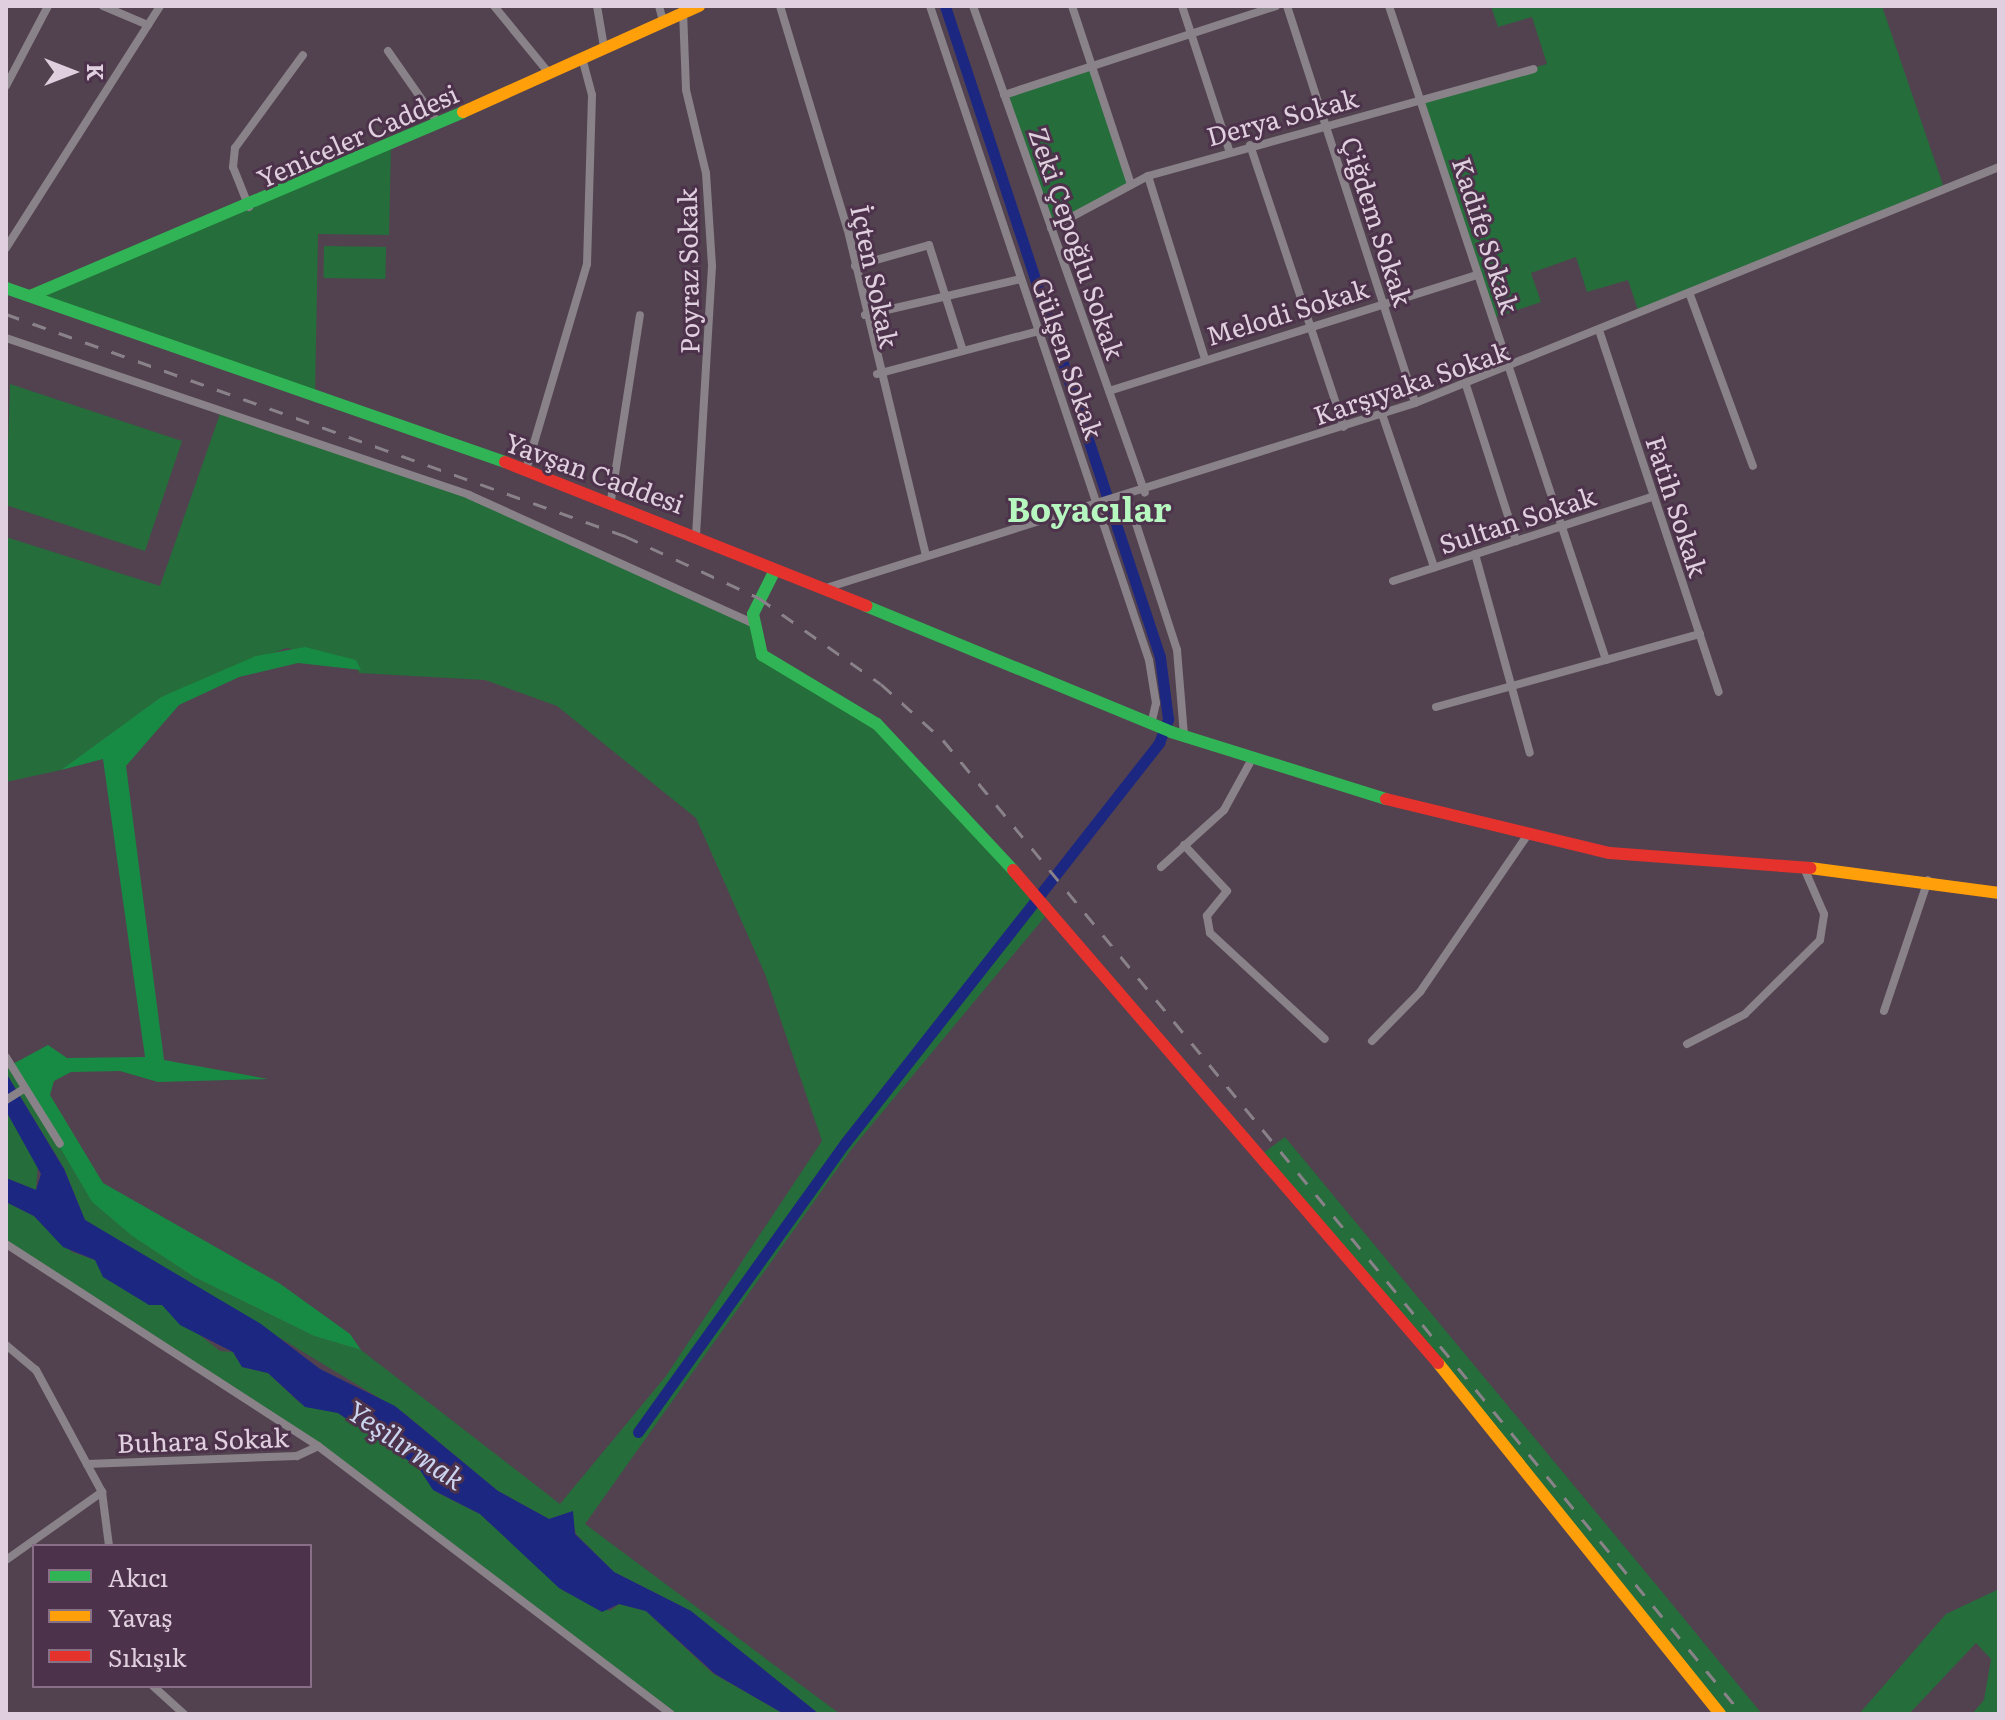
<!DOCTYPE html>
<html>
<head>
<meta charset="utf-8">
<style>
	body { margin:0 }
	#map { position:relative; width:2005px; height:1720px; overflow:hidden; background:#524250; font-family:Literata,serif }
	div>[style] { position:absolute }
	.green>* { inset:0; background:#256d3a; transform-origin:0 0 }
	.forest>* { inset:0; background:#178b43 }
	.water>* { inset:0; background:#1c2782 }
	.canal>* { height:11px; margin:-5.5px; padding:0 5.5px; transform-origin:5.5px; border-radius:5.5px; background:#1c2782 }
	.street>* { height:8px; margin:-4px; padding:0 4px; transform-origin:4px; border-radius:4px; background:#898288 }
	.fast>* { height:12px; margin:-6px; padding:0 6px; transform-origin:6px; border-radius:6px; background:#30b455 }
	.slow>* { height:12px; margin:-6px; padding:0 6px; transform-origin:6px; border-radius:6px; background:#ff9f0a }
	.jam>* { height:12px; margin:-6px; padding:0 6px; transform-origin:6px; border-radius:6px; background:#e5322d }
	.rail>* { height:3px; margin-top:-1.5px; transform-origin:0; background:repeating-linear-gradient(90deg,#8a8289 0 14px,transparent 0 28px) }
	span { translate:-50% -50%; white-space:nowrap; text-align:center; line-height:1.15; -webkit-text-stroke:6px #4d324b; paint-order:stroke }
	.street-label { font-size:26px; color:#e0cfde }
	.water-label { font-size:28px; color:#cad4ef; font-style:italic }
	.district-label { font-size:34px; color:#b6f7c0; font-weight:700 }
	.frame { position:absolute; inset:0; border:8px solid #e0cfde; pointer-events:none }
	.legend { position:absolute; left:32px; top:1544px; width:280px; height:144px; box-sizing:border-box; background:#4d324b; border:2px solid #887186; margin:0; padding:10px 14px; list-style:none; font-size:24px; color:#e0cfde }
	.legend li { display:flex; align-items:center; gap:16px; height:40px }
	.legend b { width:40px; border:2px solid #887186 }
	.north { position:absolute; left:32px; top:32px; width:80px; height:80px; -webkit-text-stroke:6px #4d324b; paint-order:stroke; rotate:90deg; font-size:22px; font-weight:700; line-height:32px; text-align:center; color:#e0cfde }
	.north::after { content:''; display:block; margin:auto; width:28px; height:36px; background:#e0cfde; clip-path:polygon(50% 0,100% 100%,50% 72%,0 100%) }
</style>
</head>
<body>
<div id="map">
	<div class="green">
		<div style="clip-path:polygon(1491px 6px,1882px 6px,1943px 185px,1640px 316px,1628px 280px,1587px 292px,1576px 257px,1531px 273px,1541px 302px,1493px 318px,1420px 99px,1547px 64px,1532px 17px,1498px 27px)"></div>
		<div style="clip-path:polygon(1092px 66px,1131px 184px,1051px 228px,1004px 95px)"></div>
		<div style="clip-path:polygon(391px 145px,389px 235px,318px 234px,315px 396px,30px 296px)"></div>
		<div style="left:324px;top:246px;width:62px;height:32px;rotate:1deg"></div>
		<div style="clip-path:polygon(10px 384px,182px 441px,145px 551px,6px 505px)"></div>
		<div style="clip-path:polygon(221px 411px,531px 519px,752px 623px,757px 647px,877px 724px,1048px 913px,850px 1151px,585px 1524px,840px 1714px,819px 1714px,691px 1611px,614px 1572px,576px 1534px,571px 1512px,549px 1519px,498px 1491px,404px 1413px,85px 1220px,64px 1168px,6px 1073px,6px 1057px,92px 1202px,132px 1236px,194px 1277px,314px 1336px,361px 1350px,560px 1504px,666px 1376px,822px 1141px,765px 974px,696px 818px,557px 706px,485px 680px,359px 673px,356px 660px,286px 648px,161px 697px,61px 770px,6px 782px,6px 537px,160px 586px)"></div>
		<div style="clip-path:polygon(6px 1111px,38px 1163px,36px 1190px,6px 1178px)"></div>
		<div style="clip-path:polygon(1285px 1137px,1668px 1599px,1762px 1714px,1720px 1714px,1262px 1154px)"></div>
		<div style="clip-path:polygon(6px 1202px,34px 1216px,72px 1252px,95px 1260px,115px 1283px,162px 1305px,220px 1351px,233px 1352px,242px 1367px,268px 1373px,300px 1403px,338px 1413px,418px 1467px,438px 1493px,480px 1514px,564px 1591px,610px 1611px,619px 1604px,646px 1611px,712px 1673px,784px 1714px,671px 1714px,318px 1446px,6px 1244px)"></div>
		<div style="clip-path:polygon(1999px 1589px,1999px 1714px,1972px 1714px,1984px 1700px,1991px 1659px,1976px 1643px,1909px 1714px,1859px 1714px,1946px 1614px)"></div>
	</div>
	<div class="forest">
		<div style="clip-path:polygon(305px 647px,356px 660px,361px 670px,298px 663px,239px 677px,179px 705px,126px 766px,164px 1060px,268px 1079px,158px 1082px,120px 1071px,71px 1072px,54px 1081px,50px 1095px,103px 1183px,279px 1283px,350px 1334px,361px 1350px,314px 1336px,194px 1277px,132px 1236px,92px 1202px,11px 1065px,48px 1045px,67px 1058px,145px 1057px,103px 759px,61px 770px,161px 697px,256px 656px)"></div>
	</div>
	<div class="water">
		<div style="clip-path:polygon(6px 1073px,64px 1169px,85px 1220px,261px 1324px,320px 1369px,395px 1406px,498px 1491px,549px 1519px,573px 1511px,575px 1534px,614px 1572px,691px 1611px,819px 1714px,784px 1714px,715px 1674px,646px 1611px,619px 1604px,602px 1612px,559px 1588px,480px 1514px,433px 1490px,418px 1467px,338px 1413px,305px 1407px,268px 1373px,242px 1367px,233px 1352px,180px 1325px,162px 1305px,149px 1305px,103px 1277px,95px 1260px,63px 1247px,34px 1216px,6px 1202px,6px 1178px,36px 1190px,41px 1174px,6px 1111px)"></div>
	</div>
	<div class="canal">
		<div style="left:638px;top:1432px;width:355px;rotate:-54.4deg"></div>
		<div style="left:845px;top:1143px;width:509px;rotate:-51.87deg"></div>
		<div style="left:1159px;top:743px;width:26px;rotate:-69deg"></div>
		<div style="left:1168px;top:719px;width:63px;rotate:-97.4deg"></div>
		<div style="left:1160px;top:657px;width:686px;rotate:-108.28deg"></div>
	</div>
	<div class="street">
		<div style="left:103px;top:6px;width:49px;rotate:22.9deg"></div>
		<div style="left:494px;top:6px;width:85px;rotate:50.7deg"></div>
		<div style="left:597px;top:6px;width:42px;rotate:80.3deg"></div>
		<div style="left:659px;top:6px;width:16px;rotate:75deg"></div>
		<div style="left:780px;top:6px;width:239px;rotate:73.2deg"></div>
		<div style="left:849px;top:235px;width:330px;rotate:76.5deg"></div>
		<div style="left:930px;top:6px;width:690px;rotate:71.49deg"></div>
		<div style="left:1149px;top:660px;width:44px;rotate:80.8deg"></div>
		<div style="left:1156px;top:703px;width:22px;rotate:103deg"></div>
		<div style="left:973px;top:6px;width:516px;rotate:70.55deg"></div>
		<div style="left:1072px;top:6px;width:188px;rotate:71.7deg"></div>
		<div style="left:1182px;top:6px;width:151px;rotate:71.9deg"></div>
		<div style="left:1287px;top:6px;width:417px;rotate:72.1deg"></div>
		<div style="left:1389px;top:6px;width:689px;rotate:71.64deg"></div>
		<div style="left:683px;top:11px;width:79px;rotate:87.8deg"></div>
		<div style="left:686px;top:90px;width:85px;rotate:76.5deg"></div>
		<div style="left:706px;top:173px;width:93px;rotate:86.3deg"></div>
		<div style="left:712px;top:266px;width:267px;rotate:93.4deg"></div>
		<div style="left:388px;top:51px;width:89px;rotate:55.1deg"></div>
		<div style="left:6px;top:86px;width:90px;rotate:-62.3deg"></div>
		<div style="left:1004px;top:95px;width:286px;rotate:-18.1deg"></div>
		<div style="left:1250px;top:145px;width:297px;rotate:71.6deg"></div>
		<div style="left:1148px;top:176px;width:189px;rotate:72.7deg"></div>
		<div style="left:249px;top:207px;width:43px;rotate:-111.8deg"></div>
		<div style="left:233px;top:167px;width:19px;rotate:-84deg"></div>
		<div style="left:235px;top:148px;width:115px;rotate:-53.8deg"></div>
		<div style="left:1051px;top:228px;width:110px;rotate:-28.2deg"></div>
		<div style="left:1148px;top:176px;width:400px;rotate:-15.5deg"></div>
		<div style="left:6px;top:248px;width:287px;rotate:-57.5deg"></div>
		<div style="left:855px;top:266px;width:77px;rotate:-15.8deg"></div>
		<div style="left:929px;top:245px;width:111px;rotate:72.2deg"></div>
		<div style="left:1690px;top:295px;width:182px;rotate:69.8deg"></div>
		<div style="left:865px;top:315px;width:160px;rotate:-13deg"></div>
		<div style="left:1600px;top:333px;width:378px;rotate:71.7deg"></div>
		<div style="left:6px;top:338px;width:489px;rotate:18.7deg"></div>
		<div style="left:469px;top:495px;width:311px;rotate:24.3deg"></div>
		<div style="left:877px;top:374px;width:168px;rotate:-14.9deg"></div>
		<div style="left:1466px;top:385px;width:164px;rotate:72.2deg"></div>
		<div style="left:1109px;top:391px;width:387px;rotate:-17.5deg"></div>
		<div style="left:1382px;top:414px;width:162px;rotate:71.2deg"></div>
		<div style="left:526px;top:470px;width:215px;rotate:-73.5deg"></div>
		<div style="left:587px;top:264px;width:169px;rotate:-88.3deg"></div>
		<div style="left:592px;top:95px;width:39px;rotate:-105deg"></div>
		<div style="left:1128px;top:499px;width:159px;rotate:72deg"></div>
		<div style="left:1177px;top:650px;width:85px;rotate:85.3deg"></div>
		<div style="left:611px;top:500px;width:187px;rotate:-81.1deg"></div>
		<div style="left:1475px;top:554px;width:206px;rotate:74.6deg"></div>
		<div style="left:1393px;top:581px;width:274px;rotate:-18deg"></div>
		<div style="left:823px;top:589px;width:621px;rotate:-17.44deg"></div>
		<div style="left:1415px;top:403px;width:630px;rotate:-22deg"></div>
		<div style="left:1436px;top:707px;width:274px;rotate:-15.5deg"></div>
		<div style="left:1184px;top:845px;width:63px;rotate:46.9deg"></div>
		<div style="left:1227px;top:891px;width:32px;rotate:129deg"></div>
		<div style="left:1207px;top:916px;width:17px;rotate:80deg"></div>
		<div style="left:1210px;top:933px;width:156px;rotate:42.7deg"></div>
		<div style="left:1161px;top:867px;width:85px;rotate:-42.1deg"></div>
		<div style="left:1224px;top:810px;width:60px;rotate:-61.3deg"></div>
		<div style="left:1884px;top:1011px;width:138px;rotate:-71.4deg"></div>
		<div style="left:1372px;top:1041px;width:69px;rotate:-45.6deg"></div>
		<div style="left:1420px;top:992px;width:188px;rotate:-55.6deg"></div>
		<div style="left:1687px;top:1044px;width:65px;rotate:-27.3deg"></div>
		<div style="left:1745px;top:1014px;width:105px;rotate:-44.6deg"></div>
		<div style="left:1820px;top:940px;width:26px;rotate:-81deg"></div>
		<div style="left:1824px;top:914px;width:50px;rotate:-113.5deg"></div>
		<div style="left:6px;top:1057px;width:102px;rotate:58.2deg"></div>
		<div style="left:6px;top:1100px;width:22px;rotate:-32deg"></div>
		<div style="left:6px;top:1244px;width:372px;rotate:32.9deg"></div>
		<div style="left:318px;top:1446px;width:443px;rotate:37.2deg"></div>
		<div style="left:6px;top:1345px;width:39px;rotate:40deg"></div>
		<div style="left:36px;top:1370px;width:139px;rotate:61.6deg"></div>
		<div style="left:102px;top:1492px;width:54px;rotate:82.6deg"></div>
		<div style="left:87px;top:1464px;width:210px;rotate:-2.2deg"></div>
		<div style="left:297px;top:1456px;width:23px;rotate:-25deg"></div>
		<div style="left:6px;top:1560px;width:118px;rotate:-35.3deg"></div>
		<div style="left:153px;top:1686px;width:42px;rotate:42.1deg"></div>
	</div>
	<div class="fast">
		<div style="left:6px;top:288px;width:528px;rotate:19.22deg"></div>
		<div style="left:30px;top:296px;width:470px;rotate:-23deg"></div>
		<div style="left:775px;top:570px;width:49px;rotate:116.6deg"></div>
		<div style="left:753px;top:614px;width:42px;rotate:77.6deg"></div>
		<div style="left:762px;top:655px;width:134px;rotate:31deg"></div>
		<div style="left:877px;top:724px;width:200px;rotate:47deg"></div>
		<div style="left:866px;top:606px;width:330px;rotate:22.4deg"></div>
		<div style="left:1171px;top:732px;width:225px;rotate:17.3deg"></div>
	</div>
	<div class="slow">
		<div style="left:463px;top:112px;width:259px;rotate:-24.2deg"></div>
		<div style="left:1810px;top:868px;width:191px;rotate:7.5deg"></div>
		<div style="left:1438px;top:1363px;width:450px;rotate:51.2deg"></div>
	</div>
	<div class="jam">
		<div style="left:505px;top:462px;width:389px;rotate:21.7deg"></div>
		<div style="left:1386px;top:799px;width:230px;rotate:13.6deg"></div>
		<div style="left:1610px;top:853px;width:201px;rotate:4.3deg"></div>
		<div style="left:1013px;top:870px;width:651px;rotate:49.24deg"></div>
	</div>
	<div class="rail">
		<div style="left:6px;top:314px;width:658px;rotate:19.73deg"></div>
		<div style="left:625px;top:536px;width:148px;rotate:24.8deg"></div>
		<div style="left:759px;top:598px;width:149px;rotate:35.2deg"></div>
		<div style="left:881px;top:684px;width:84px;rotate:42.1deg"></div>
		<div style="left:943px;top:740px;width:1260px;rotate:50.64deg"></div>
	</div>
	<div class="street-label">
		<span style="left:1282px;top:116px;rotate:-15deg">Derya Sokak</span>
		<span style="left:357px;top:135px;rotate:-24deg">Yeniceler Caddesi</span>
		<span style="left:1378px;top:221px;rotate:72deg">Çiğdem Sokak</span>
		<span style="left:1487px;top:235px;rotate:72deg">Kadife Sokak</span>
		<span style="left:1078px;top:243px;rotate:71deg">Zeki Çepoğlu Sokak</span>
		<span style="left:687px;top:271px;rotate:-91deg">Poyraz Sokak</span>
		<span style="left:876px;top:276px;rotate:78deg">İçten Sokak</span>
		<span style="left:1287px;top:311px;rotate:-17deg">Melodi Sokak</span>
		<span style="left:1069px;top:358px;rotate:71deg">Gülşen Sokak</span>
		<span style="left:1411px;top:382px;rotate:-19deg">Karşıyaka Sokak</span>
		<span style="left:595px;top:472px;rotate:20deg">Yavşan Caddesi</span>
		<span style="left:1678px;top:506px;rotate:72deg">Fatih Sokak</span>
		<span style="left:1517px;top:519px;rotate:-18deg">Sultan Sokak</span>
		<span style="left:203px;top:1439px;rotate:-2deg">Buhara Sokak</span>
	</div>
	<div class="water-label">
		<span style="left:407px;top:1444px;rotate:34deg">Yeşilırmak</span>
	</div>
	<div class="district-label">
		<span style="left:1089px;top:508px">Boyacılar</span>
	</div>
	<div class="frame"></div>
	<ul class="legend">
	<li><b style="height:10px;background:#30b455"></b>Akıcı</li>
	<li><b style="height:10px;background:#ff9f0a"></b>Yavaş</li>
	<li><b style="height:10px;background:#e5322d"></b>Sıkışık</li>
	</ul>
	<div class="north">K</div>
</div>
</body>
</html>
